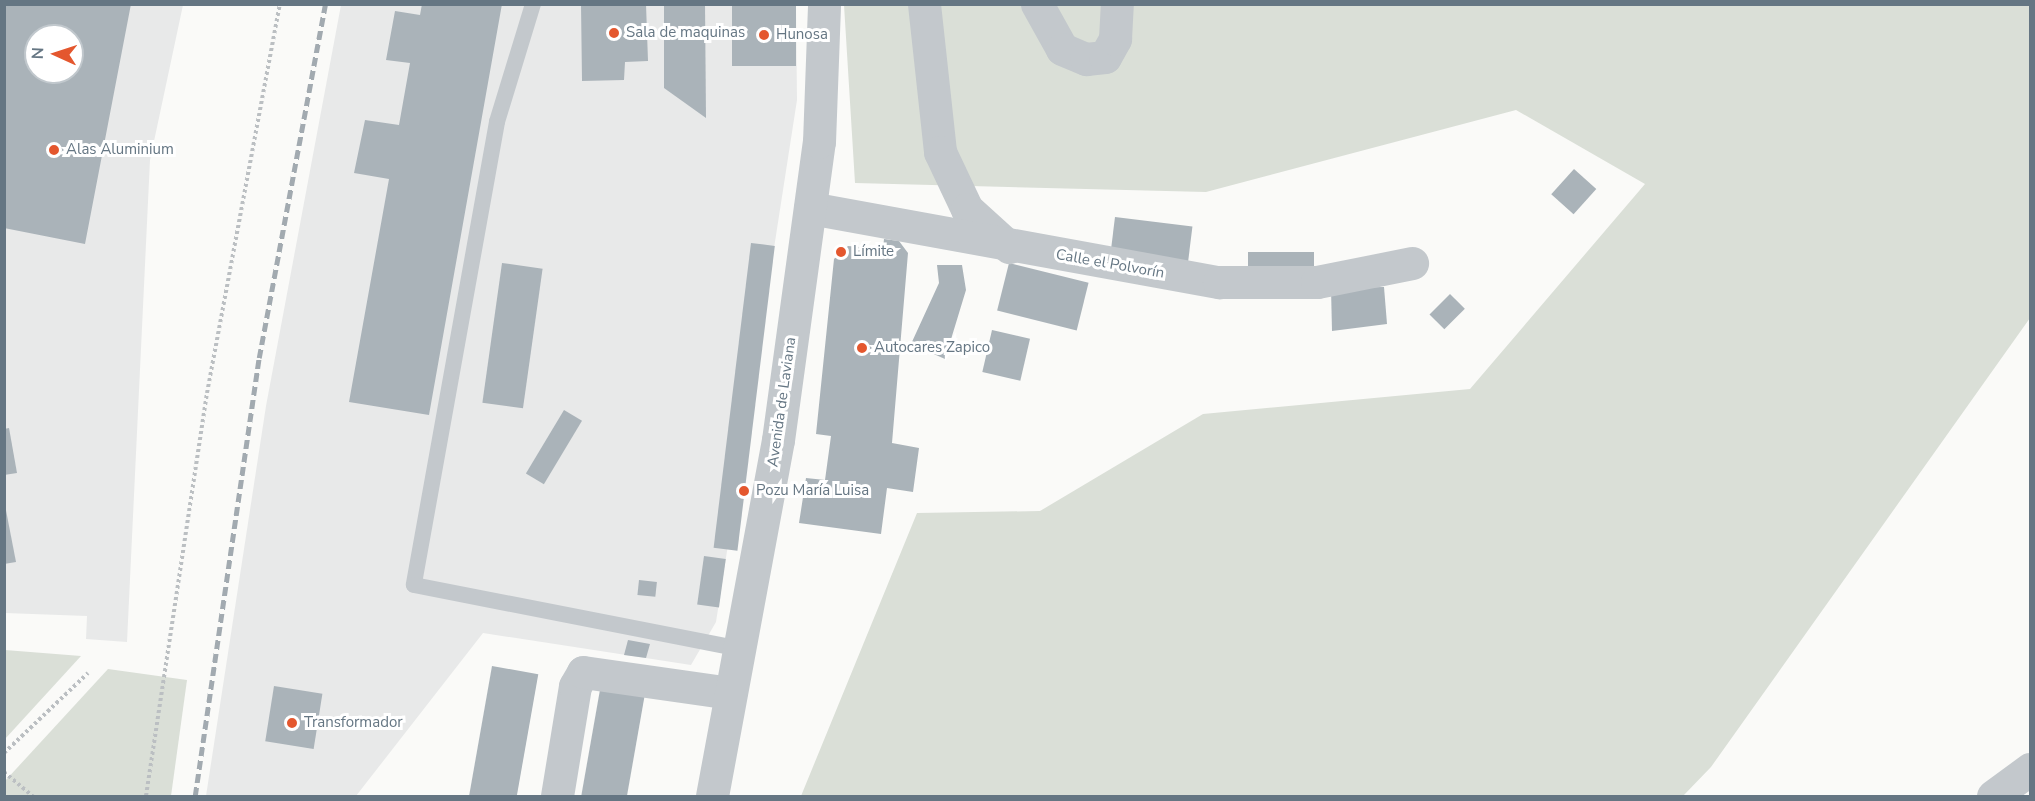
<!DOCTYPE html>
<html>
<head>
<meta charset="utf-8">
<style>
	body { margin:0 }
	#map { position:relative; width:2035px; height:801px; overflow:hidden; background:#fafaf8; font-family:"Nunito Sans",sans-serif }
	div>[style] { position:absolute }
	.built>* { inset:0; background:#e8e9e9 }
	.green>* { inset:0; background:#dadfd7 }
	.building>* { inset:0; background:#aab3b9; transform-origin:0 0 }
	.path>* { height:4px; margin-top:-2px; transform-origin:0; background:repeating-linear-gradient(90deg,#bbbfc2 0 3px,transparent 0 6px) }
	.service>* { height:16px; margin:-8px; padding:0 8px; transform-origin:8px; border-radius:8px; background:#c3c8cc }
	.minor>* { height:33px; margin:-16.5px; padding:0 16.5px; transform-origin:16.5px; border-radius:16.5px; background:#c3c8cc }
	.tertiary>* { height:33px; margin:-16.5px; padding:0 16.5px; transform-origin:16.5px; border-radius:16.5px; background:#c3c8cc }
	.rail>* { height:4.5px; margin-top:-2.25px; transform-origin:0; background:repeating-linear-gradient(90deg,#a2aab0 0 9px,transparent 0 13.5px) }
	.dots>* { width:16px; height:16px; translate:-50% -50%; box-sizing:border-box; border:3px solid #fff; border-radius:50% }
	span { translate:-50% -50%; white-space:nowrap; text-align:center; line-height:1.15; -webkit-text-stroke:6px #fff; paint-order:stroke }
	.poi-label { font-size:15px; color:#657683 }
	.left { translate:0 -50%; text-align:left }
	.street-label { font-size:15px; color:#657683 }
	.frame { position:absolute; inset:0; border:6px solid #657683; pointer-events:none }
	.north { position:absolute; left:24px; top:24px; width:60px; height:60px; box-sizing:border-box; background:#fff; border:2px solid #c1c8cd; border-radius:50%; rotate:273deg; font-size:16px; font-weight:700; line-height:24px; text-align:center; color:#657683 }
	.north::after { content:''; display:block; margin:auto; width:21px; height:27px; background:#e4572e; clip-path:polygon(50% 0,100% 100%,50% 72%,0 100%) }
</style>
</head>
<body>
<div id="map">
	<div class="built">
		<div style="clip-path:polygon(evenodd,5px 5px,183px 5px,150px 160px,127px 642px,86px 639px,87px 616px,5px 613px,5px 5px,36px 36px,72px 36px,72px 72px,36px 72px,36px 36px)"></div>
		<div style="clip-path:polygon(341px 5px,796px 5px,797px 100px,716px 622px,691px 665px,483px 633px,356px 796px,206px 796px,266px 406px)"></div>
	</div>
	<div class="green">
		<div style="clip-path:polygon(844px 5px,2030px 5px,2030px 318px,1711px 767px,1683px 796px,801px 796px,917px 513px,1040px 511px,1203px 414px,1470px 389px,1645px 184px,1516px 110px,1206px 192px,855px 183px)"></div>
		<div style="clip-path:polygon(5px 650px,81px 656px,5px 739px,4px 650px)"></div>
		<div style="clip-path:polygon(108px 669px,187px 680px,171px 796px,5px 796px,5px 781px)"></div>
	</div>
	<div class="building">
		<div style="clip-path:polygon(evenodd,4px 4px,131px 4px,85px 244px,4px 228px,4px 4px,36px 36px,72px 36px,72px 72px,36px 72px,36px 36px)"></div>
		<div style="clip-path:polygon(422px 4px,502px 4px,429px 415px,349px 402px,389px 179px,354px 173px,365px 120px,399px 125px,410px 63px,386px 60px,395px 11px,420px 15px)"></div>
		<div style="clip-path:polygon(581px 4px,646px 4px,648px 61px,625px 62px,624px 80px,582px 81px)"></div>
		<div style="clip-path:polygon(664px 4px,705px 4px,706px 118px,664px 88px)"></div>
		<div style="left:732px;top:4px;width:64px;height:62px"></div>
		<div style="left:1574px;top:169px;width:30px;height:34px;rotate:42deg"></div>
		<div style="left:1115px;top:217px;width:78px;height:38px;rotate:7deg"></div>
		<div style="clip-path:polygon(884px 239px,899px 241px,908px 253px,892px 443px,919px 448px,913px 492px,887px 488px,881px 534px,799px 523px,806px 478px,825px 480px,831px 436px,816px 434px,834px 259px,848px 246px,883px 249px)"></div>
		<div style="left:751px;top:243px;width:24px;height:307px;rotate:7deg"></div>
		<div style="left:1248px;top:252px;width:66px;height:30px"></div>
		<div style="left:502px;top:263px;width:41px;height:141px;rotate:8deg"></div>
		<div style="left:1009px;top:263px;width:82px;height:49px;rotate:14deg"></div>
		<div style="clip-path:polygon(937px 265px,962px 265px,966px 290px,945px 359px,911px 344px,939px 283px)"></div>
		<div style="clip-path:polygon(1384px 287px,1387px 324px,1332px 331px,1331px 288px)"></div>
		<div style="left:1450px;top:294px;width:21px;height:29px;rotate:45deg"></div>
		<div style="left:992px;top:330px;width:39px;height:43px;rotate:13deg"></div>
		<div style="left:564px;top:410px;width:21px;height:74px;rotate:31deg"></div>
		<div style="clip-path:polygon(9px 428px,17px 473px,4px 475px,4px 429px)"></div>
		<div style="clip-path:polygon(4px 500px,16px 562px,4px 564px)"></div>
		<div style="left:704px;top:556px;width:22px;height:49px;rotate:8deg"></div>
		<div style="left:639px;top:580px;width:18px;height:15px;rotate:6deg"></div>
		<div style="clip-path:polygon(628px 640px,650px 644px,646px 658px,624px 655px)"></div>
		<div style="left:492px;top:666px;width:47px;height:132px;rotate:10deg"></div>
		<div style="left:601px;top:684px;width:45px;height:114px;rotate:10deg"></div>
		<div style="left:274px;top:686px;width:49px;height:56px;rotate:9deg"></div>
	</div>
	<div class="path">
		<div style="left:4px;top:753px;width:116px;rotate:-43.6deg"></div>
		<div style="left:4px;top:772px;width:38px;rotate:40deg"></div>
		<div style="left:146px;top:796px;width:408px;rotate:-81.4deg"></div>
		<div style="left:207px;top:393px;width:396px;rotate:-79.4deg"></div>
	</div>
	<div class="service">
		<div style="left:533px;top:4px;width:123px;rotate:107deg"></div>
		<div style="left:497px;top:122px;width:470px;rotate:100.2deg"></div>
		<div style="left:414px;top:585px;width:331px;rotate:11.1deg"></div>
	</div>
	<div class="minor">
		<div style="left:924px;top:4px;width:149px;rotate:83.8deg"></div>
		<div style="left:940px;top:152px;width:63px;rotate:64.7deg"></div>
		<div style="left:967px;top:209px;width:57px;rotate:42.1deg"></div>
		<div style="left:1037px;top:4px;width:51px;rotate:60.9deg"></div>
		<div style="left:1062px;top:49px;width:26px;rotate:23deg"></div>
		<div style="left:1086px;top:59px;width:19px;rotate:-6deg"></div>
		<div style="left:1105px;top:57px;width:21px;rotate:-61deg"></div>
		<div style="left:1115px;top:39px;width:35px;rotate:-87deg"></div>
		<div style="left:810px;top:208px;width:416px;rotate:10.3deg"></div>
		<div style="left:1219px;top:282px;width:98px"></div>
		<div style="left:1317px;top:282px;width:97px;rotate:-11.3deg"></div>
		<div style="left:557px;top:796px;width:111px;rotate:-80.7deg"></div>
		<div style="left:575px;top:686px;width:16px;rotate:-60deg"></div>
		<div style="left:583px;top:672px;width:149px;rotate:8.1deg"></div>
		<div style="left:1993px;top:796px;width:46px;rotate:-36.1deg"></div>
	</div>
	<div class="tertiary">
		<div style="left:712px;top:796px;width:362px;rotate:-79.5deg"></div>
		<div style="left:778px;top:440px;width:301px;rotate:-82.2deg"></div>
		<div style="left:819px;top:142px;width:138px;rotate:-87.9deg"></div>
	</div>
	<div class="rail">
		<div style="left:195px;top:796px;width:443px;rotate:-81.7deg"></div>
		<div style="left:259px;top:358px;width:360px;rotate:-79.4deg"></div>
	</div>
	<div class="dots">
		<div style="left:614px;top:33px;background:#e4572e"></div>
		<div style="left:764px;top:35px;background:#e4572e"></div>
		<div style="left:54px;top:150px;background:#e4572e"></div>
		<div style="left:841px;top:252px;background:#e4572e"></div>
		<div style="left:862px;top:348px;background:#e4572e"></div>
		<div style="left:744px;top:491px;background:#e4572e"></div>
		<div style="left:292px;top:723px;background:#e4572e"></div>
	</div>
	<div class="poi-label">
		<span class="left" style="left:626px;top:33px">Sala de maquinas</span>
		<span class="left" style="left:776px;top:35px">Hunosa</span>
		<span class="left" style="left:66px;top:150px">Alas Aluminium</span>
		<span class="left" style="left:853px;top:252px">Límite</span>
		<span class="left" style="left:874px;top:348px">Autocares Zapico</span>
		<span class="left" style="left:756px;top:491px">Pozu María Luisa</span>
		<span class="left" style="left:304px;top:723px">Transformador</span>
	</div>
	<div class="street-label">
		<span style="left:1110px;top:264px;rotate:10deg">Calle el Polvorín</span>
		<span style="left:782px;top:402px;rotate:-82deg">Avenida de Laviana</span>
	</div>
	<div class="frame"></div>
	<div class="north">N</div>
</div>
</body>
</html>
